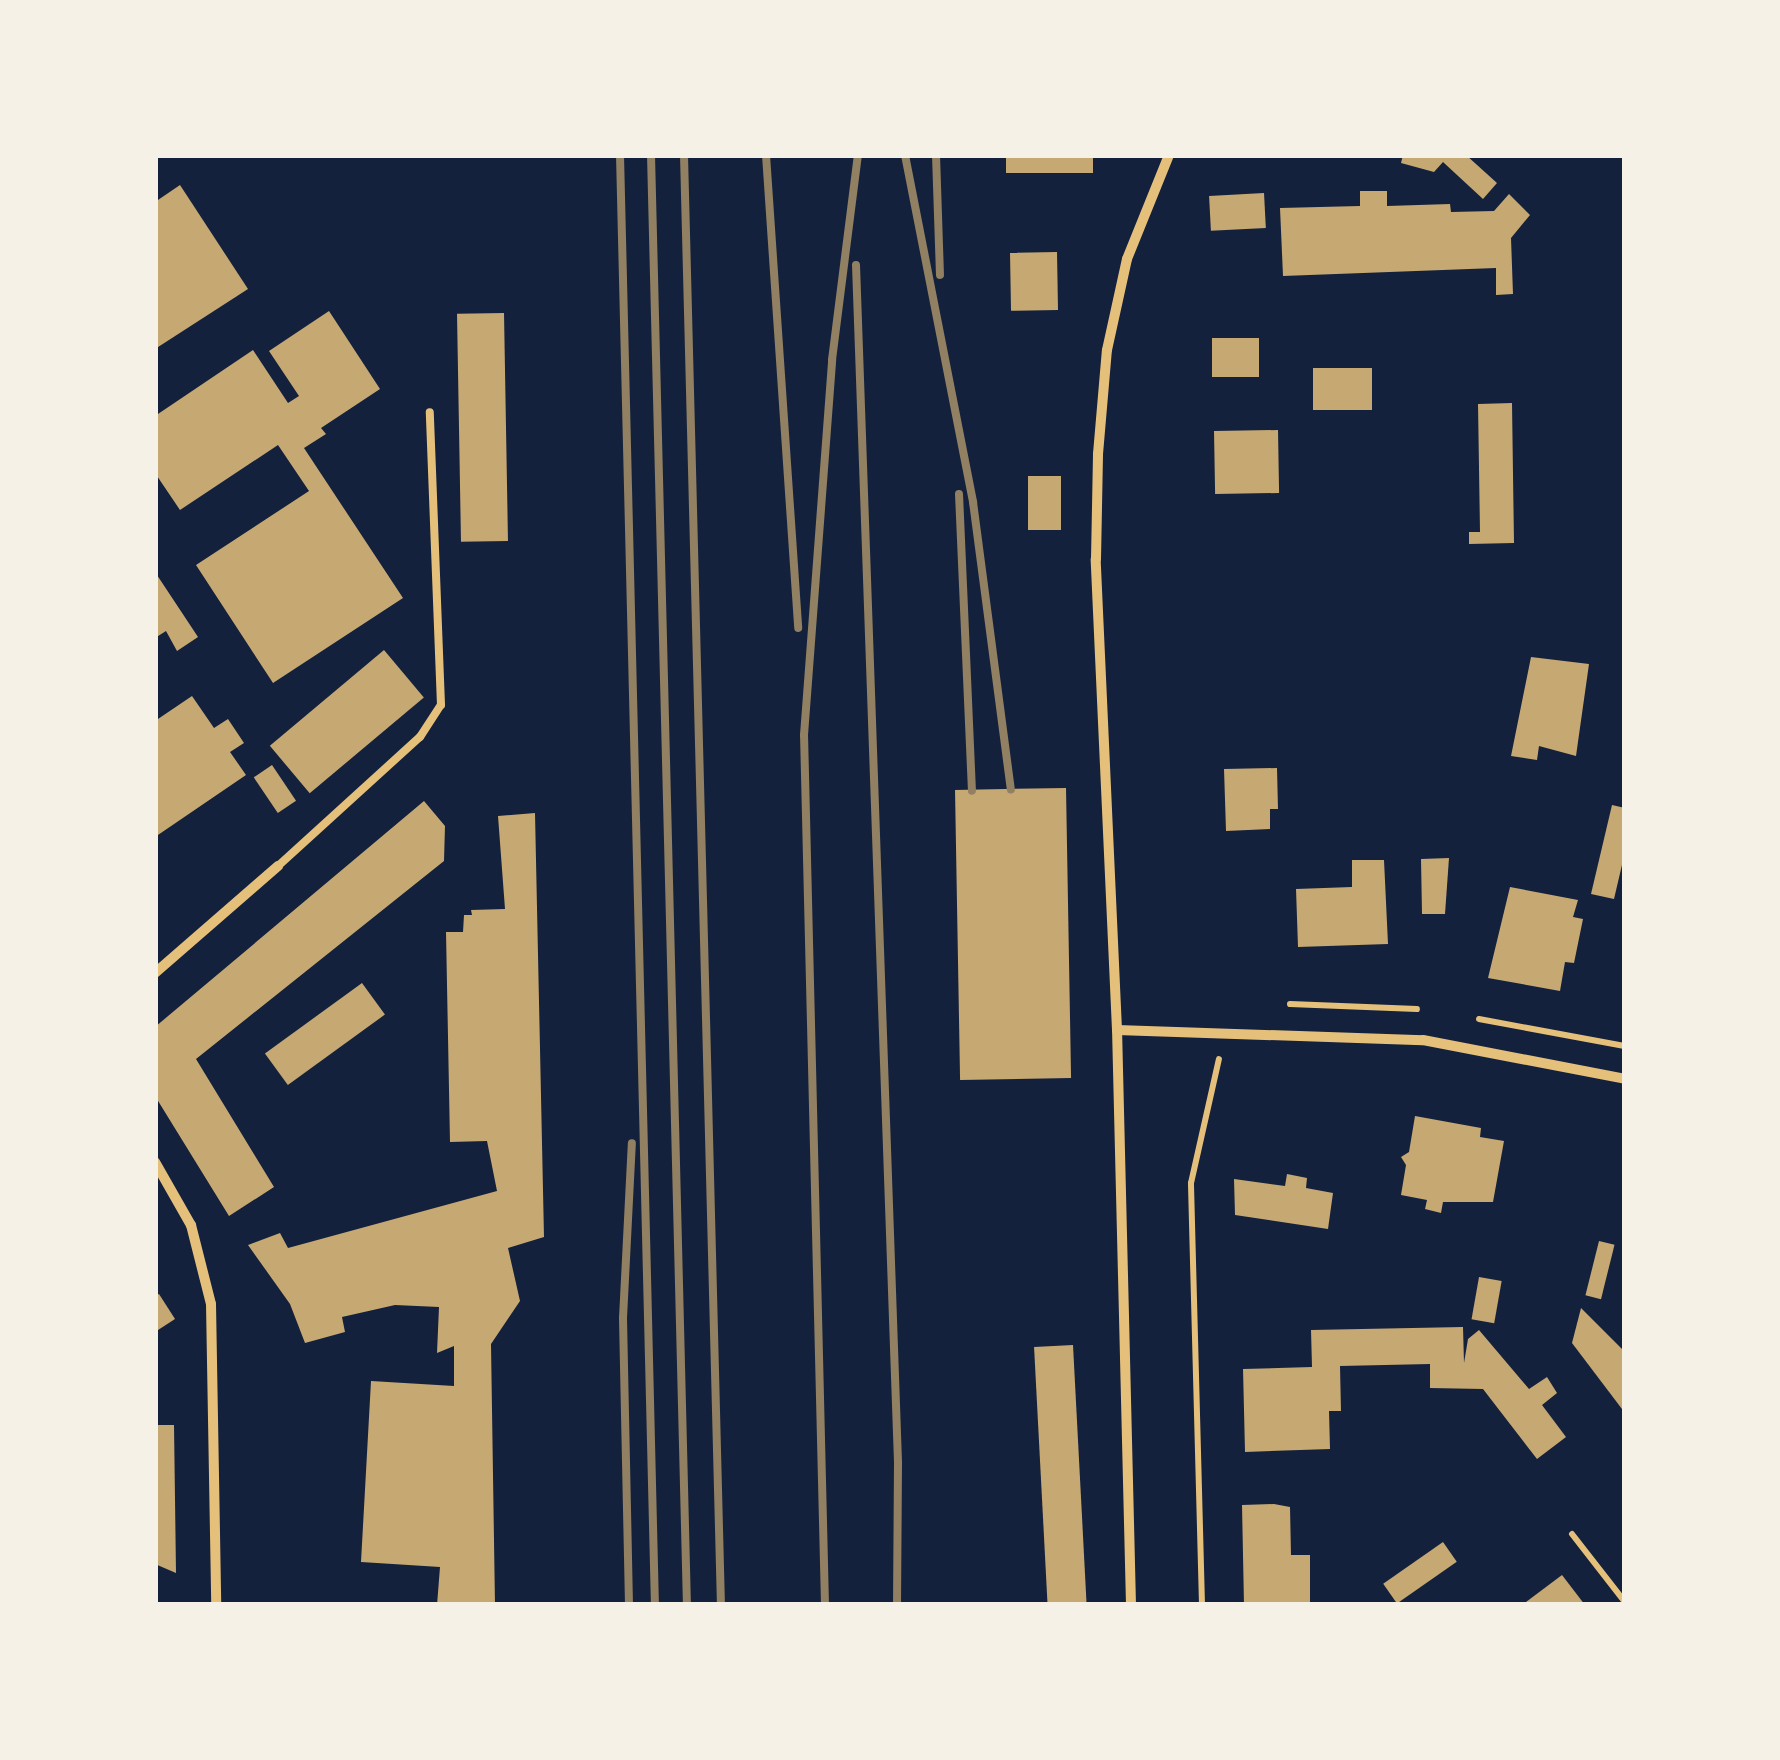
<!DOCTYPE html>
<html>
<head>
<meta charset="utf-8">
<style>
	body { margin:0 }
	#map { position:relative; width:1780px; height:1760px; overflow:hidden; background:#14213d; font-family:Figtree,sans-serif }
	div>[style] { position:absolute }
	.building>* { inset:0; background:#c6a872; transform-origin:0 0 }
	.path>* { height:6px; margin:-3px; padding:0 3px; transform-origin:3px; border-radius:3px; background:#e5c07b }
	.service>* { height:8px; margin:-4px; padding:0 4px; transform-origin:4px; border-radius:4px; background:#e5c07b }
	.minor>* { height:10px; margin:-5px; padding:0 5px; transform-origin:5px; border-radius:5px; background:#e5c07b }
	.rail>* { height:8px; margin:-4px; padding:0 4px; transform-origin:4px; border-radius:4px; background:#918062 }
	span { translate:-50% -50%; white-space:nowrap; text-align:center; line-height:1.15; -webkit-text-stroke:9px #f6f1e7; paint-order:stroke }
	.frame { position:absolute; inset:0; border:158px solid #f6f1e7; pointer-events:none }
</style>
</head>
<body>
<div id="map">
	<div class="building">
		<div style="left:1006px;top:155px;width:87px;height:18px"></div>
		<div style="clip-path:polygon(1403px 155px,1466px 155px,1497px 183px,1483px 199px,1443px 162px,1434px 172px,1401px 163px)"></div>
		<div style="clip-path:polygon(180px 185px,248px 289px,155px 349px,155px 202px)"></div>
		<div style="clip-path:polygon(1360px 191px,1387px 191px,1387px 206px,1450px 204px,1451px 212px,1494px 211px,1509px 194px,1530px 215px,1511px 238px,1513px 294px,1496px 295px,1496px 268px,1283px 276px,1280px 208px,1360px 206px)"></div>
		<div style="left:1264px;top:193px;width:35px;height:55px;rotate:87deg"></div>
		<div style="left:1057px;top:252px;width:58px;height:47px;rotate:89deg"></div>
		<div style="clip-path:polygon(329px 311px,380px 389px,321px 428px,326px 434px,304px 448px,403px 598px,273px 683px,196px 565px,309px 491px,278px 445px,180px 510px,155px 473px,155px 416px,253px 350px,288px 403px,299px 396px,269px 351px)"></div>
		<div style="left:504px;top:313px;width:228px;height:47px;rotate:89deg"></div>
		<div style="left:1259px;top:338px;width:39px;height:47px;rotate:90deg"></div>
		<div style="left:1313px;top:368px;width:59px;height:42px"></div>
		<div style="clip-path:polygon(1512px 403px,1514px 543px,1469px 544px,1469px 532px,1480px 532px,1478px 404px)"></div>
		<div style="left:1278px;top:430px;width:63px;height:64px;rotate:89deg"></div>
		<div style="left:1028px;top:476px;width:33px;height:54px"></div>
		<div style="clip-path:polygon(155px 572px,198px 637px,177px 651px,166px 631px,155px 638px)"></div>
		<div style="left:384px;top:650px;width:62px;height:149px;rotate:50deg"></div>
		<div style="clip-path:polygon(1531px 657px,1589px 664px,1576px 756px,1539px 746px,1537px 760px,1511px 756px)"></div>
		<div style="clip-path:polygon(192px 696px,214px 728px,228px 719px,244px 743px,230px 752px,246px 775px,155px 837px,155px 721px)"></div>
		<div style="left:272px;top:765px;width:43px;height:22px;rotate:56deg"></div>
		<div style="clip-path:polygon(1277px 768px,1278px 809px,1270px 809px,1270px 829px,1226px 831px,1224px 769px)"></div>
		<div style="left:1066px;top:788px;width:290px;height:111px;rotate:89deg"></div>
		<div style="clip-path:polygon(424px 801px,445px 826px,444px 861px,196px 1059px,274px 1187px,229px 1216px,155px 1096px,155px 1027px)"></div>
		<div style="clip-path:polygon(1612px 805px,1625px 808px,1625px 852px,1614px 899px,1591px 894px)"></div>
		<div style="clip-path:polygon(535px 813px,544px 1237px,508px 1248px,520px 1301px,491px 1344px,495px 1605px,437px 1605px,440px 1567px,361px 1562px,371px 1381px,454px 1386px,454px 1346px,437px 1353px,439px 1307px,395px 1305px,342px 1317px,345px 1332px,305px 1343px,290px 1304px,248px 1245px,280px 1233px,288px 1248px,497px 1191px,487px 1141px,450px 1142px,446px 932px,463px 932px,464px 915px,472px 915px,471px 910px,505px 909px,498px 816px)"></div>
		<div style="clip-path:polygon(1449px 858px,1445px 914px,1422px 914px,1421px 859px)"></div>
		<div style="clip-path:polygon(1352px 860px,1384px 860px,1388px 944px,1298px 947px,1296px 889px,1352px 887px)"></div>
		<div style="clip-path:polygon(1510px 887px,1578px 900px,1573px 917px,1583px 919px,1574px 963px,1565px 962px,1560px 991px,1488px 978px)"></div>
		<div style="left:362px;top:983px;width:39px;height:120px;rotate:54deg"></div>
		<div style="clip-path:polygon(1415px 1116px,1481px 1128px,1480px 1137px,1504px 1141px,1493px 1202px,1443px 1202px,1441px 1213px,1425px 1209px,1427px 1200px,1401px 1195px,1406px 1165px,1401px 1157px,1409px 1152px)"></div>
		<div style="clip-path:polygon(1287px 1174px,1307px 1178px,1306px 1188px,1333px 1193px,1328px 1229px,1235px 1215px,1234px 1179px,1285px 1186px)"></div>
		<div style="left:1599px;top:1241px;width:16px;height:56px;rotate:14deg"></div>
		<div style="left:1479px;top:1277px;width:23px;height:43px;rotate:10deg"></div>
		<div style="clip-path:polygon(159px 1294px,175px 1319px,155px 1332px,155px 1296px)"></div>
		<div style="clip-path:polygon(1581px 1308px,1625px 1352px,1625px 1413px,1572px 1343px)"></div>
		<div style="clip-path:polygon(1463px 1327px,1464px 1363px,1468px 1339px,1479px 1330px,1529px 1389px,1547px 1377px,1557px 1393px,1542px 1405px,1566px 1437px,1537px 1459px,1483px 1389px,1430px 1388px,1430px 1364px,1340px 1366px,1341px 1411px,1329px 1411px,1330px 1449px,1245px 1452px,1243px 1369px,1312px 1367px,1311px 1330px)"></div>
		<div style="left:1073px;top:1345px;width:260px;height:39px;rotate:87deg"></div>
		<div style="clip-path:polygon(155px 1425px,174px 1425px,176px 1573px,155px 1564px)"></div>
		<div style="clip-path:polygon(1274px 1504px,1290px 1507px,1291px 1555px,1310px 1555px,1310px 1605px,1244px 1605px,1242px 1505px)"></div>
		<div style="left:1443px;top:1542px;width:24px;height:73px;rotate:55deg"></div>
		<div style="clip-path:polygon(1562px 1575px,1585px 1605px,1522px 1605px)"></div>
	</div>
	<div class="path">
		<div style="left:1290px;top:1004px;width:127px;rotate:2.3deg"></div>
		<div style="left:1479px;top:1019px;width:148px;rotate:10.5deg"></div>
		<div style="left:1572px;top:1534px;width:86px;rotate:52.1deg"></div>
		<div style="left:1202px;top:1605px;width:422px;rotate:-91.5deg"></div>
		<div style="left:1191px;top:1183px;width:127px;rotate:-77.3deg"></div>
	</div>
	<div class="service">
		<div style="left:278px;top:866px;width:192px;rotate:-42.3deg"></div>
		<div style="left:420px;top:737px;width:38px;rotate:-57deg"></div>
		<div style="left:441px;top:705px;width:293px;rotate:-92.2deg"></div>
	</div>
	<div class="minor">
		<div style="left:155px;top:973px;width:163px;rotate:-41deg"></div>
		<div style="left:1117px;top:1030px;width:306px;rotate:1.9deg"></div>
		<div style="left:1423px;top:1040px;width:206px;rotate:10.9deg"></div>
		<div style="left:155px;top:1162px;width:73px;rotate:60.3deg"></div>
		<div style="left:191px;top:1225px;width:81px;rotate:75.8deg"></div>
		<div style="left:211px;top:1304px;width:301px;rotate:89deg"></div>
		<div style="left:1131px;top:1605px;width:575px;rotate:-91.39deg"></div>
		<div style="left:1117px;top:1030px;width:471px;rotate:-92.6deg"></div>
		<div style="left:1096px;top:559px;width:105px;rotate:-88.9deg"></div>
		<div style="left:1098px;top:454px;width:104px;rotate:-85.1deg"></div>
		<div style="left:1107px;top:350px;width:93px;rotate:-77.6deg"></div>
		<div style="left:1127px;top:259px;width:112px;rotate:-68deg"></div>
	</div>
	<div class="rail">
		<div style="left:620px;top:155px;width:1450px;rotate:88.62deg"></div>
		<div style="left:651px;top:155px;width:1450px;rotate:88.58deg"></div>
		<div style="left:684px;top:155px;width:1450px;rotate:88.54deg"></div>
		<div style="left:766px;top:155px;width:474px;rotate:86.1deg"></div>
		<div style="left:905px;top:155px;width:354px;rotate:78.9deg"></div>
		<div style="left:973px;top:502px;width:290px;rotate:82.5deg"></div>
		<div style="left:936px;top:155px;width:120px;rotate:88.1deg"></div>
		<div style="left:856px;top:265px;width:1199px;rotate:87.99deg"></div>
		<div style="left:898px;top:1463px;width:142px;rotate:90.4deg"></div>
		<div style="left:959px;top:494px;width:297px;rotate:87.5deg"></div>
		<div style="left:629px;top:1605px;width:287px;rotate:-91.2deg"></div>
		<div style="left:623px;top:1318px;width:175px;rotate:-87.1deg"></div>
		<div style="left:825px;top:1605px;width:870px;rotate:-91.38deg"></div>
		<div style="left:804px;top:735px;width:376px;rotate:-85.7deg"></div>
		<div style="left:832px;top:360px;width:207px;rotate:-82.8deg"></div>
	</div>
	<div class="frame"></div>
</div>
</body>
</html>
